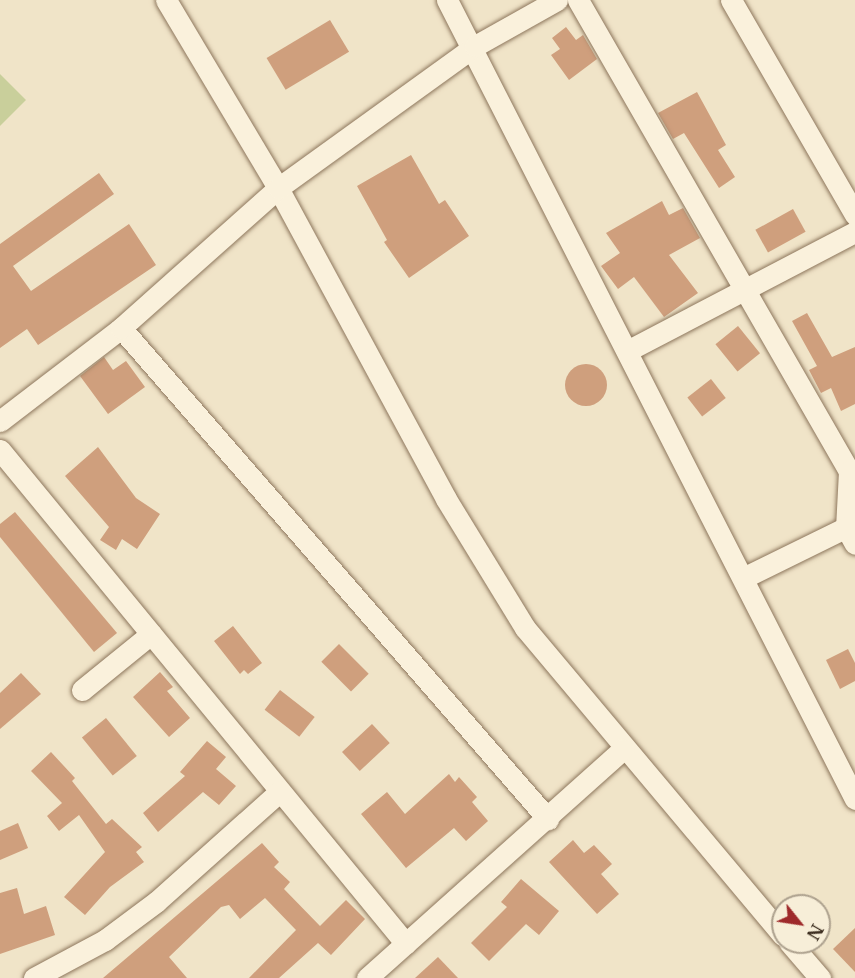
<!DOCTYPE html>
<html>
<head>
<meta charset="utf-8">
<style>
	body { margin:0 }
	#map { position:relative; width:855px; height:978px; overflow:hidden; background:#f0e4c8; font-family:"Libre Baskerville",serif }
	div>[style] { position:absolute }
	.green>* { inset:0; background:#c9cf9b }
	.building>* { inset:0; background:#cf9f7d; transform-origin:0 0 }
	.round { border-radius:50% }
	.roads { filter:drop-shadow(0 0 2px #8d765c) drop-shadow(0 0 2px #8d765c) }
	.street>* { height:21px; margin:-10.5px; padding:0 10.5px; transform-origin:10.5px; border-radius:10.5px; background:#faf1dc }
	span { translate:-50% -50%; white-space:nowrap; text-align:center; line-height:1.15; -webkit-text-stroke:6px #f7eed8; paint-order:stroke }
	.north { position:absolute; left:771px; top:894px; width:60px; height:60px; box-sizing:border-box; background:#f7eed8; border:2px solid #ada18e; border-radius:50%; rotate:120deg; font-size:16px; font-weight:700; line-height:24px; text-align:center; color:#3d2e20 }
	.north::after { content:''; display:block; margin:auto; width:21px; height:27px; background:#9e2a2b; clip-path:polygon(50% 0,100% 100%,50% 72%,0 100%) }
</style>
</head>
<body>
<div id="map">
	<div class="green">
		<div style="clip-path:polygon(0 74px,26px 100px,0 126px)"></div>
	</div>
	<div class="building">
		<div style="left:330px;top:20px;width:37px;height:74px;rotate:59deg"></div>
		<div style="clip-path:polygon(566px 27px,576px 40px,583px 35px,597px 59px,569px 80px,551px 55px,560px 49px,552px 38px)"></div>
		<div style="clip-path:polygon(697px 92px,726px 145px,718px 150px,735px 177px,719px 188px,684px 133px,673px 139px,658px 113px)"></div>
		<div style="clip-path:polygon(411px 155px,439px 204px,445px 200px,469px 236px,409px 278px,384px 242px,387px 240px,357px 186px)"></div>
		<div style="clip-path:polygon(99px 173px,114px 194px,13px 266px,31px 291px,129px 224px,156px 265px,38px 345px,27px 329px,0 348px,0 244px)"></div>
		<div style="clip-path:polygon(662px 201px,669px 215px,683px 208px,700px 238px,669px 255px,698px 293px,664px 317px,634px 277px,618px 289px,601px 266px,620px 253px,606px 233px)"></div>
		<div style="left:793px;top:209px;width:26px;height:43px;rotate:61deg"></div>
		<div style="clip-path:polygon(807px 313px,832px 357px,855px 347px,855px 404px,841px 411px,831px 388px,821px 393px,809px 370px,817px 366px,792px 321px)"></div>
		<div style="left:738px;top:326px;width:35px;height:29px;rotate:51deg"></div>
		<div style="clip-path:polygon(104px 357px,113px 370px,126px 361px,145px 387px,108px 414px,80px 376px)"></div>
		<div class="round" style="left:565px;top:364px;width:42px;height:42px"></div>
		<div style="left:711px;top:379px;width:24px;height:30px;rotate:52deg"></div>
		<div style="clip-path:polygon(98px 447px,136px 498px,160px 514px,137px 549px,122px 539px,116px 550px,100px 540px,109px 527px,65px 476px)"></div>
		<div style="clip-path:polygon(15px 512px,117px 633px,94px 652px,0 537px,0 524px)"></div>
		<div style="clip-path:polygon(233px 626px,262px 663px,248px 674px,244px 670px,240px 674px,214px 641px)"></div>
		<div style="left:339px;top:644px;width:42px;height:25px;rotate:45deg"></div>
		<div style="clip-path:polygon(848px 649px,855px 663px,855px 681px,840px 689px,826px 660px)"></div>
		<div style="clip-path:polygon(160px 672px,173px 687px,167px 691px,190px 718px,169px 737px,133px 697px)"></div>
		<div style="clip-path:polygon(21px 673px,41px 694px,0 729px,0 693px)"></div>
		<div style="left:280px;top:690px;width:44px;height:25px;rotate:38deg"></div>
		<div style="left:106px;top:718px;width:49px;height:31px;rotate:51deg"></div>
		<div style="left:372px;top:724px;width:26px;height:41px;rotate:47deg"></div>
		<div style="clip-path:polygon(207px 741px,226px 757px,216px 769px,236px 786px,219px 805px,203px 792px,158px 832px,143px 813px,185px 776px,180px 772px)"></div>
		<div style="clip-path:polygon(51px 752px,75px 778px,72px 781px,106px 824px,112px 819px,142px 847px,136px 852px,144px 862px,110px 887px,85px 915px,64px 897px,105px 852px,79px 815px,59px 831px,47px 816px,62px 803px,31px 771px)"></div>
		<div style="clip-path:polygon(449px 774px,455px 782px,459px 777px,477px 797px,472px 802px,488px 821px,466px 841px,454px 828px,406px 868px,361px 814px,387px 792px,405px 814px)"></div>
		<div style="clip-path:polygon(18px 823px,28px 848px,0 860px,0 831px)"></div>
		<div style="clip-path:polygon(573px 840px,584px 853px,594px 845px,612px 864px,601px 874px,619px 894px,597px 914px,549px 862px)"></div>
		<div style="clip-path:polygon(262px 843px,279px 862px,274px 867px,290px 882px,284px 889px,320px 926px,346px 900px,365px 919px,331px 955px,318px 943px,279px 978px,249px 978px,296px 930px,265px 898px,240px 919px,229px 905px,221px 907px,169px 957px,187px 978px,103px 978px)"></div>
		<div style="clip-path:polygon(521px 879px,559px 911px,539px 935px,526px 924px,489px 961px,471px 943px,507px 907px,501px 902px)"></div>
		<div style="clip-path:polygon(17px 888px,24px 914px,46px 906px,55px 935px,0 954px,0 893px)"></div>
		<div style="clip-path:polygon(855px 928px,855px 972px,833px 949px)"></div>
		<div style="clip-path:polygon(438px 957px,458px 978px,415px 978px)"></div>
	</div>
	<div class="roads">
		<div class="street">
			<div style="left:166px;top:0;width:219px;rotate:59.2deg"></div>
			<div style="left:278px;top:188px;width:353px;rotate:61.6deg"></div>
			<div style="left:446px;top:499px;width:151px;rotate:58.5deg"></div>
			<div style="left:525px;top:628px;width:401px;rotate:50deg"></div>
			<div style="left:447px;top:0;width:897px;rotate:62.95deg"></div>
			<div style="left:578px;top:0;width:543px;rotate:60.09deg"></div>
			<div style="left:849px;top:471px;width:57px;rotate:93deg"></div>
			<div style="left:846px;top:528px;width:18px;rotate:61deg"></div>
			<div style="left:731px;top:0;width:248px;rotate:60deg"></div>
			<div style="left:121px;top:328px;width:651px;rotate:48.99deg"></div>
			<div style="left:627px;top:351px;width:257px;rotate:-27.6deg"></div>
			<div style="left:0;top:421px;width:153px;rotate:-37.5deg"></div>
			<div style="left:121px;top:328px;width:210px;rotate:-41.7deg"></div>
			<div style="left:278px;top:188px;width:243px;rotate:-35.8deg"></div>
			<div style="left:475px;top:46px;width:94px;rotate:-29.3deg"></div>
			<div style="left:0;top:450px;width:639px;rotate:50.58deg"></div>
			<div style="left:743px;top:578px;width:125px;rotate:-26.2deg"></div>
			<div style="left:82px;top:690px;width:89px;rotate:-39.1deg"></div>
			<div style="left:789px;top:942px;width:48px;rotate:49.3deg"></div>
			<div style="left:34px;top:978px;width:81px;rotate:-28.2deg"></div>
			<div style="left:105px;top:940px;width:64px;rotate:-36.7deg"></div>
			<div style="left:156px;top:902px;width:166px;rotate:-41.8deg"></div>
			<div style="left:367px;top:978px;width:343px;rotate:-41.8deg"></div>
		</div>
	</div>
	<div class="north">N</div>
</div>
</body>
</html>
